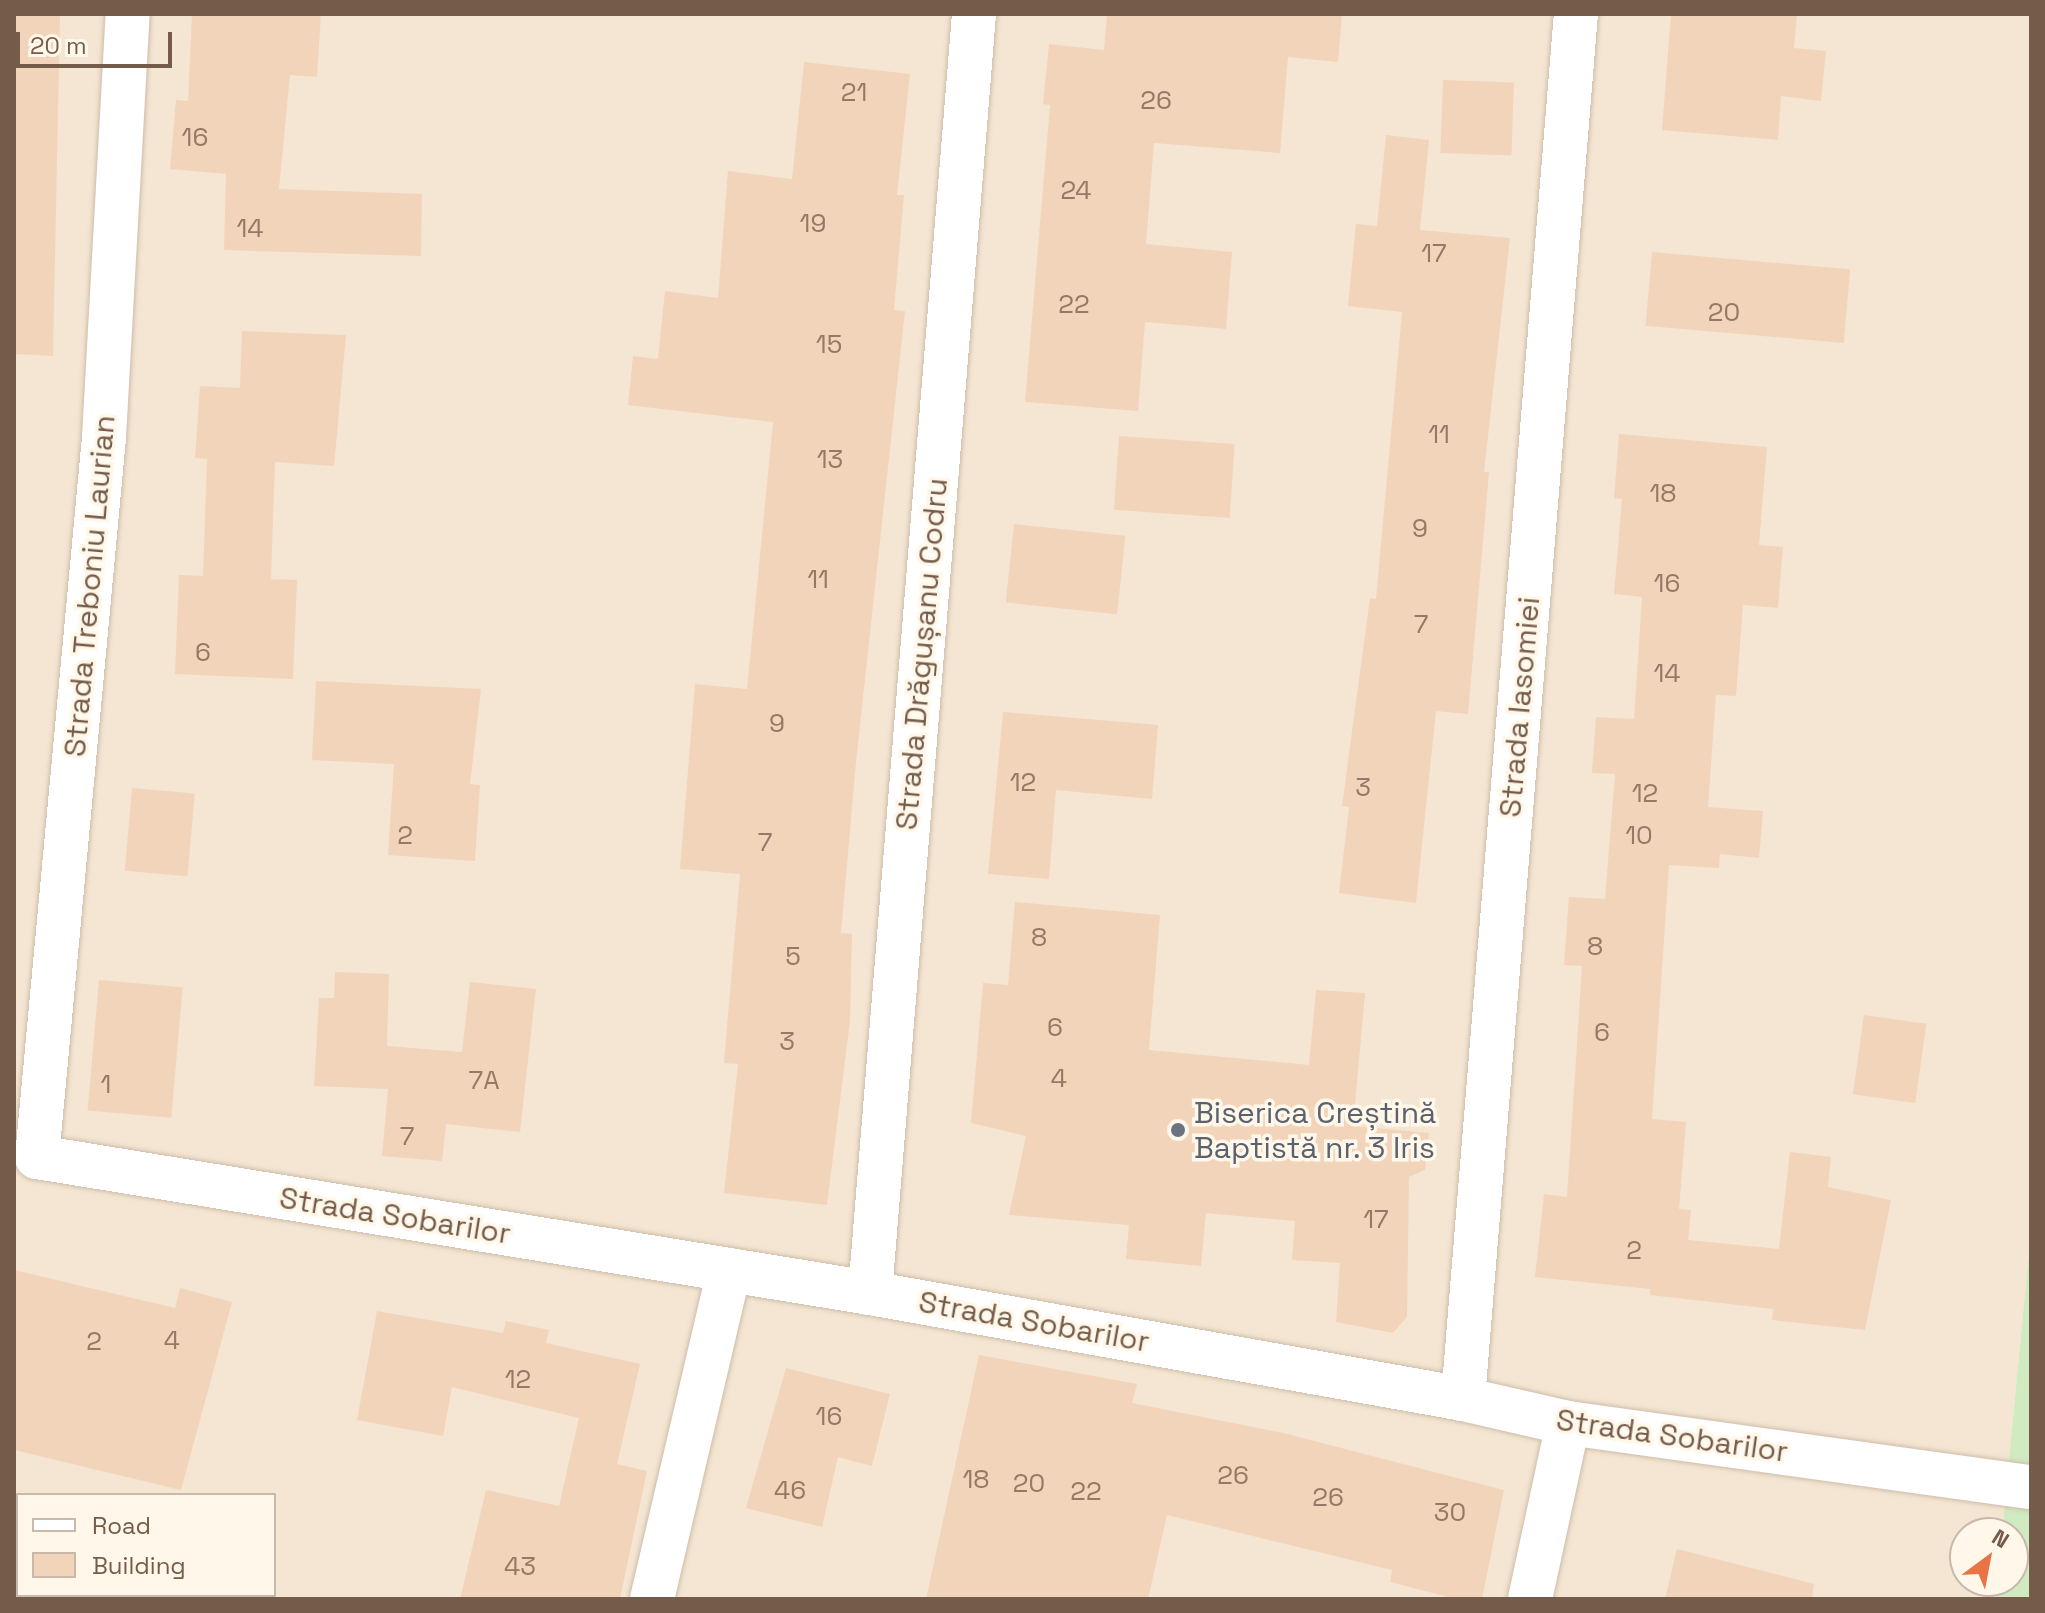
<!DOCTYPE html>
<html>
<head>
<meta charset="utf-8">
<style>
	body { margin:0 }
	#map { position:relative; width:2045px; height:1613px; overflow:hidden; background:#fcf4e4; font-family:"Space Grotesk",sans-serif }
	div>[style] { position:absolute }
	.residential>* { inset:0; background:#f4e6d2 }
	.green>* { inset:0; background:#d0eac2 }
	.building>* { inset:0; background:#f2d4bb; transform-origin:0 0 }
	.roads { filter:drop-shadow(0 0 2px #cebcaa) drop-shadow(0 0 2px #cebcaa) }
	.minor>* { height:44px; margin:-22px; padding:0 22px; transform-origin:22px; border-radius:22px; background:#fff }
	.dots>* { width:22px; height:22px; translate:-50% -50%; box-sizing:border-box; border:4px solid #fff8ea; border-radius:50% }
	span { translate:-50% -50%; white-space:nowrap; text-align:center; line-height:1.15; -webkit-text-stroke:7px #fff8ea; paint-order:stroke }
	.number-label { font-size:26px; color:#947966 }
	.number-label span { -webkit-text-stroke-width:0 }
	.street-label { font-size:30px; color:#755b49 }
	.worship-label { font-size:30px; color:#5b616d }
	.left { translate:0 -50%; text-align:left }
	.frame { position:absolute; inset:0; border:16px solid #755b49; pointer-events:none }
	.legend { position:absolute; left:16px; top:1493px; width:260px; height:104px; box-sizing:border-box; background:#fff8ea; border:2px solid #c8b9aa; margin:0; padding:10px 14px; list-style:none; font-size:24px; color:#755b49 }
	.legend li { display:flex; align-items:center; gap:16px; height:40px }
	.legend b { width:40px; border:2px solid #c8b9aa }
	.north { position:absolute; left:1949px; top:1517px; width:80px; height:80px; box-sizing:border-box; background:#fff8ea; border:2px solid #c8b9aa; border-radius:50%; rotate:32deg; font-size:22px; font-weight:700; line-height:32px; text-align:center; color:#755b49 }
	.north::after { content:''; display:block; margin:auto; width:28px; height:36px; background:#e87347; clip-path:polygon(50% 0,100% 100%,50% 72%,0 100%) }
	.scale { position:absolute; left:16px; top:32px; width:156px; height:36px; box-sizing:border-box; border:4px solid #755b49; border-top:0; padding-left:10px; font-size:24px; line-height:28px; white-space:nowrap; color:#755b49; -webkit-text-stroke:6px #fff8ea; paint-order:stroke }
</style>
</head>
<body>
<div id="map">
	<div class="residential">
		<div style="clip-path:polygon(evenodd,14px 14px,2031px 14px,2031px 1231px,2002px 1533px,1965px 1533px,1965px 1581px,1997px 1581px,1996px 1599px,14px 1599px,14px 14px,18px 1495px,274px 1495px,274px 1595px,18px 1595px,18px 1495px)"></div>
	</div>
	<div class="green">
		<div style="clip-path:polygon(2031px 1231px,2031px 1599px,1996px 1599px,1997px 1581px,2013px 1581px,2013px 1533px,2002px 1533px)"></div>
	</div>
	<div class="building">
		<div style="clip-path:polygon(14px 14px,60px 14px,53px 356px,14px 354px)"></div>
		<div style="clip-path:polygon(192px 14px,321px 14px,317px 77px,290px 75px,279px 189px,422px 194px,421px 256px,224px 250px,226px 174px,170px 169px,176px 100px,188px 101px)"></div>
		<div style="clip-path:polygon(1107px 14px,1342px 14px,1338px 62px,1288px 57px,1280px 153px,1154px 143px,1146px 244px,1232px 252px,1226px 329px,1145px 322px,1138px 411px,1025px 402px,1050px 105px,1043px 104px,1049px 44px,1104px 50px)"></div>
		<div style="clip-path:polygon(1671px 14px,1797px 14px,1794px 48px,1826px 51px,1821px 101px,1781px 96px,1778px 140px,1662px 130px)"></div>
		<div style="clip-path:polygon(804px 62px,910px 74px,897px 195px,904px 195px,894px 310px,905px 311px,856px 762px,841px 933px,852px 934px,850px 1021px,827px 1205px,724px 1193px,738px 1064px,724px 1063px,740px 874px,680px 869px,695px 684px,747px 689px,773px 422px,628px 405px,633px 356px,658px 359px,665px 291px,718px 298px,728px 171px,792px 179px)"></div>
		<div style="left:1443px;top:80px;width:71px;height:73px;rotate:2deg"></div>
		<div style="clip-path:polygon(1386px 135px,1429px 140px,1420px 230px,1510px 238px,1484px 472px,1489px 472px,1468px 714px,1436px 711px,1416px 903px,1339px 893px,1349px 807px,1342px 806px,1370px 598px,1376px 599px,1402px 312px,1348px 306px,1356px 224px,1377px 226px)"></div>
		<div style="left:1652px;top:252px;width:199px;height:74px;rotate:5deg"></div>
		<div style="clip-path:polygon(242px 331px,346px 335px,334px 466px,275px 462px,271px 579px,297px 580px,293px 679px,175px 674px,179px 575px,203px 576px,207px 459px,195px 458px,200px 386px,240px 388px)"></div>
		<div style="clip-path:polygon(1619px 434px,1767px 447px,1759px 545px,1783px 547px,1778px 608px,1743px 605px,1736px 696px,1716px 695px,1708px 807px,1763px 811px,1759px 858px,1720px 854px,1719px 868px,1669px 865px,1652px 1119px,1686px 1122px,1679px 1209px,1691px 1210px,1688px 1240px,1779px 1249px,1790px 1152px,1831px 1157px,1828px 1187px,1891px 1200px,1865px 1330px,1772px 1320px,1773px 1309px,1650px 1295px,1650px 1289px,1535px 1277px,1544px 1194px,1567px 1197px,1582px 966px,1564px 965px,1569px 897px,1605px 899px,1615px 774px,1592px 773px,1596px 717px,1634px 719px,1642px 597px,1614px 594px,1622px 499px,1614px 498px)"></div>
		<div style="left:1119px;top:436px;width:116px;height:74px;rotate:4deg"></div>
		<div style="left:1014px;top:524px;width:112px;height:79px;rotate:6deg"></div>
		<div style="clip-path:polygon(316px 681px,481px 689px,470px 784px,480px 785px,475px 861px,388px 855px,394px 764px,312px 760px)"></div>
		<div style="clip-path:polygon(1003px 712px,1158px 725px,1152px 799px,1056px 790px,1049px 879px,988px 874px)"></div>
		<div style="left:132px;top:788px;width:63px;height:83px;rotate:5deg"></div>
		<div style="clip-path:polygon(1015px 902px,1160px 915px,1149px 1050px,1309px 1065px,1316px 990px,1365px 993px,1353px 1126px,1429px 1133px,1425px 1170px,1409px 1177px,1407px 1317px,1393px 1333px,1336px 1322px,1340px 1263px,1292px 1260px,1295px 1221px,1206px 1213px,1201px 1266px,1126px 1259px,1129px 1225px,1009px 1215px,1026px 1136px,971px 1123px,983px 983px,1008px 985px)"></div>
		<div style="clip-path:polygon(335px 972px,389px 974px,387px 1046px,462px 1052px,470px 982px,536px 989px,520px 1132px,446px 1124px,442px 1161px,382px 1156px,388px 1089px,314px 1086px,319px 998px,334px 998px)"></div>
		<div style="left:99px;top:980px;width:84px;height:131px;rotate:5deg"></div>
		<div style="left:1864px;top:1015px;width:63px;height:80px;rotate:8deg"></div>
		<div style="clip-path:polygon(14px 1270px,175px 1308px,180px 1288px,232px 1302px,181px 1490px,14px 1450px)"></div>
		<div style="clip-path:polygon(377px 1311px,503px 1333px,506px 1321px,549px 1330px,546px 1343px,640px 1364px,617px 1464px,647px 1471px,620px 1599px,460px 1599px,486px 1490px,559px 1506px,579px 1418px,452px 1387px,443px 1436px,357px 1420px)"></div>
		<div style="clip-path:polygon(979px 1355px,1137px 1384px,1132px 1403px,1283px 1433px,1504px 1490px,1482px 1599px,1456px 1599px,1390px 1582px,1392px 1570px,1167px 1515px,1148px 1599px,926px 1599px)"></div>
		<div style="clip-path:polygon(786px 1368px,890px 1394px,872px 1466px,838px 1457px,822px 1527px,746px 1508px)"></div>
		<div style="clip-path:polygon(1677px 1549px,1814px 1584px,1812px 1599px,1665px 1599px)"></div>
	</div>
	<div class="roads">
		<div class="minor">
			<div style="left:37px;top:1157px;width:844px;rotate:9.27deg"></div>
			<div style="left:870px;top:1293px;width:602px;rotate:10.13deg"></div>
			<div style="left:1463px;top:1399px;width:108px;rotate:12.9deg"></div>
			<div style="left:1568px;top:1423px;width:467px;rotate:7.9deg"></div>
			<div style="left:37px;top:1157px;width:723px;rotate:-84.68deg"></div>
			<div style="left:104px;top:437px;width:424px;rotate:-86.8deg"></div>
			<div style="left:870px;top:1293px;width:1283px;rotate:-85.35deg"></div>
			<div style="left:1463px;top:1399px;width:1390px;rotate:-85.34deg"></div>
			<div style="left:652px;top:1599px;width:338px;rotate:-76.8deg"></div>
			<div style="left:1530px;top:1599px;width:180px;rotate:-77.8deg"></div>
		</div>
	</div>
	<div class="dots">
		<div style="left:1178px;top:1130px;background:#6b7280"></div>
	</div>
	<div class="number-label">
		<span style="left:854px;top:93px">21</span>
		<span style="left:1156px;top:101px">26</span>
		<span style="left:195px;top:138px">16</span>
		<span style="left:1076px;top:191px">24</span>
		<span style="left:813px;top:224px">19</span>
		<span style="left:250px;top:229px">14</span>
		<span style="left:1434px;top:254px">17</span>
		<span style="left:1074px;top:305px">22</span>
		<span style="left:1724px;top:313px">20</span>
		<span style="left:829px;top:345px">15</span>
		<span style="left:1439px;top:435px">11</span>
		<span style="left:830px;top:460px">13</span>
		<span style="left:1663px;top:494px">18</span>
		<span style="left:1420px;top:529px">9</span>
		<span style="left:818px;top:580px">11</span>
		<span style="left:1667px;top:584px">16</span>
		<span style="left:1421px;top:625px">7</span>
		<span style="left:203px;top:653px">6</span>
		<span style="left:1667px;top:674px">14</span>
		<span style="left:777px;top:724px">9</span>
		<span style="left:1023px;top:783px">12</span>
		<span style="left:1363px;top:788px">3</span>
		<span style="left:1645px;top:794px">12</span>
		<span style="left:405px;top:836px">2</span>
		<span style="left:1639px;top:836px">10</span>
		<span style="left:765px;top:843px">7</span>
		<span style="left:1039px;top:938px">8</span>
		<span style="left:1595px;top:947px">8</span>
		<span style="left:793px;top:957px">5</span>
		<span style="left:1055px;top:1028px">6</span>
		<span style="left:1602px;top:1033px">6</span>
		<span style="left:787px;top:1042px">3</span>
		<span style="left:1059px;top:1079px">4</span>
		<span style="left:484px;top:1081px">7A</span>
		<span style="left:106px;top:1085px">1</span>
		<span style="left:407px;top:1137px">7</span>
		<span style="left:1376px;top:1220px">17</span>
		<span style="left:1634px;top:1251px">2</span>
		<span style="left:172px;top:1341px">4</span>
		<span style="left:94px;top:1342px">2</span>
		<span style="left:518px;top:1380px">12</span>
		<span style="left:829px;top:1417px">16</span>
		<span style="left:1233px;top:1476px">26</span>
		<span style="left:976px;top:1480px">18</span>
		<span style="left:1029px;top:1484px">20</span>
		<span style="left:790px;top:1491px">46</span>
		<span style="left:1086px;top:1492px">22</span>
		<span style="left:1328px;top:1498px">26</span>
		<span style="left:1450px;top:1513px">30</span>
		<span style="left:520px;top:1567px">43</span>
	</div>
	<div class="street-label">
		<span style="left:90px;top:586px;rotate:-85deg">Strada Treboniu Laurian</span>
		<span style="left:922px;top:654px;rotate:-85deg">Strada Drăgușanu Codru</span>
		<span style="left:1520px;top:707px;rotate:-85deg">Strada Iasomiei</span>
		<span style="left:395px;top:1216px;rotate:9deg">Strada Sobarilor</span>
		<span style="left:1034px;top:1322px;rotate:10deg">Strada Sobarilor</span>
		<span style="left:1672px;top:1436px;rotate:8deg">Strada Sobarilor</span>
	</div>
	<div class="worship-label">
		<span class="left" style="left:1194px;top:1130px">Biserica Creștină<br>Baptistă nr. 3 Iris</span>
	</div>
	<div class="frame"></div>
	<ul class="legend">
	<li><b style="height:10px;background:#fff"></b>Road</li>
	<li><b style="height:22px;background:#f2d4bb"></b>Building</li>
	</ul>
	<div class="north">N</div>
	<div class="scale">20 m</div>
</div>
</body>
</html>
